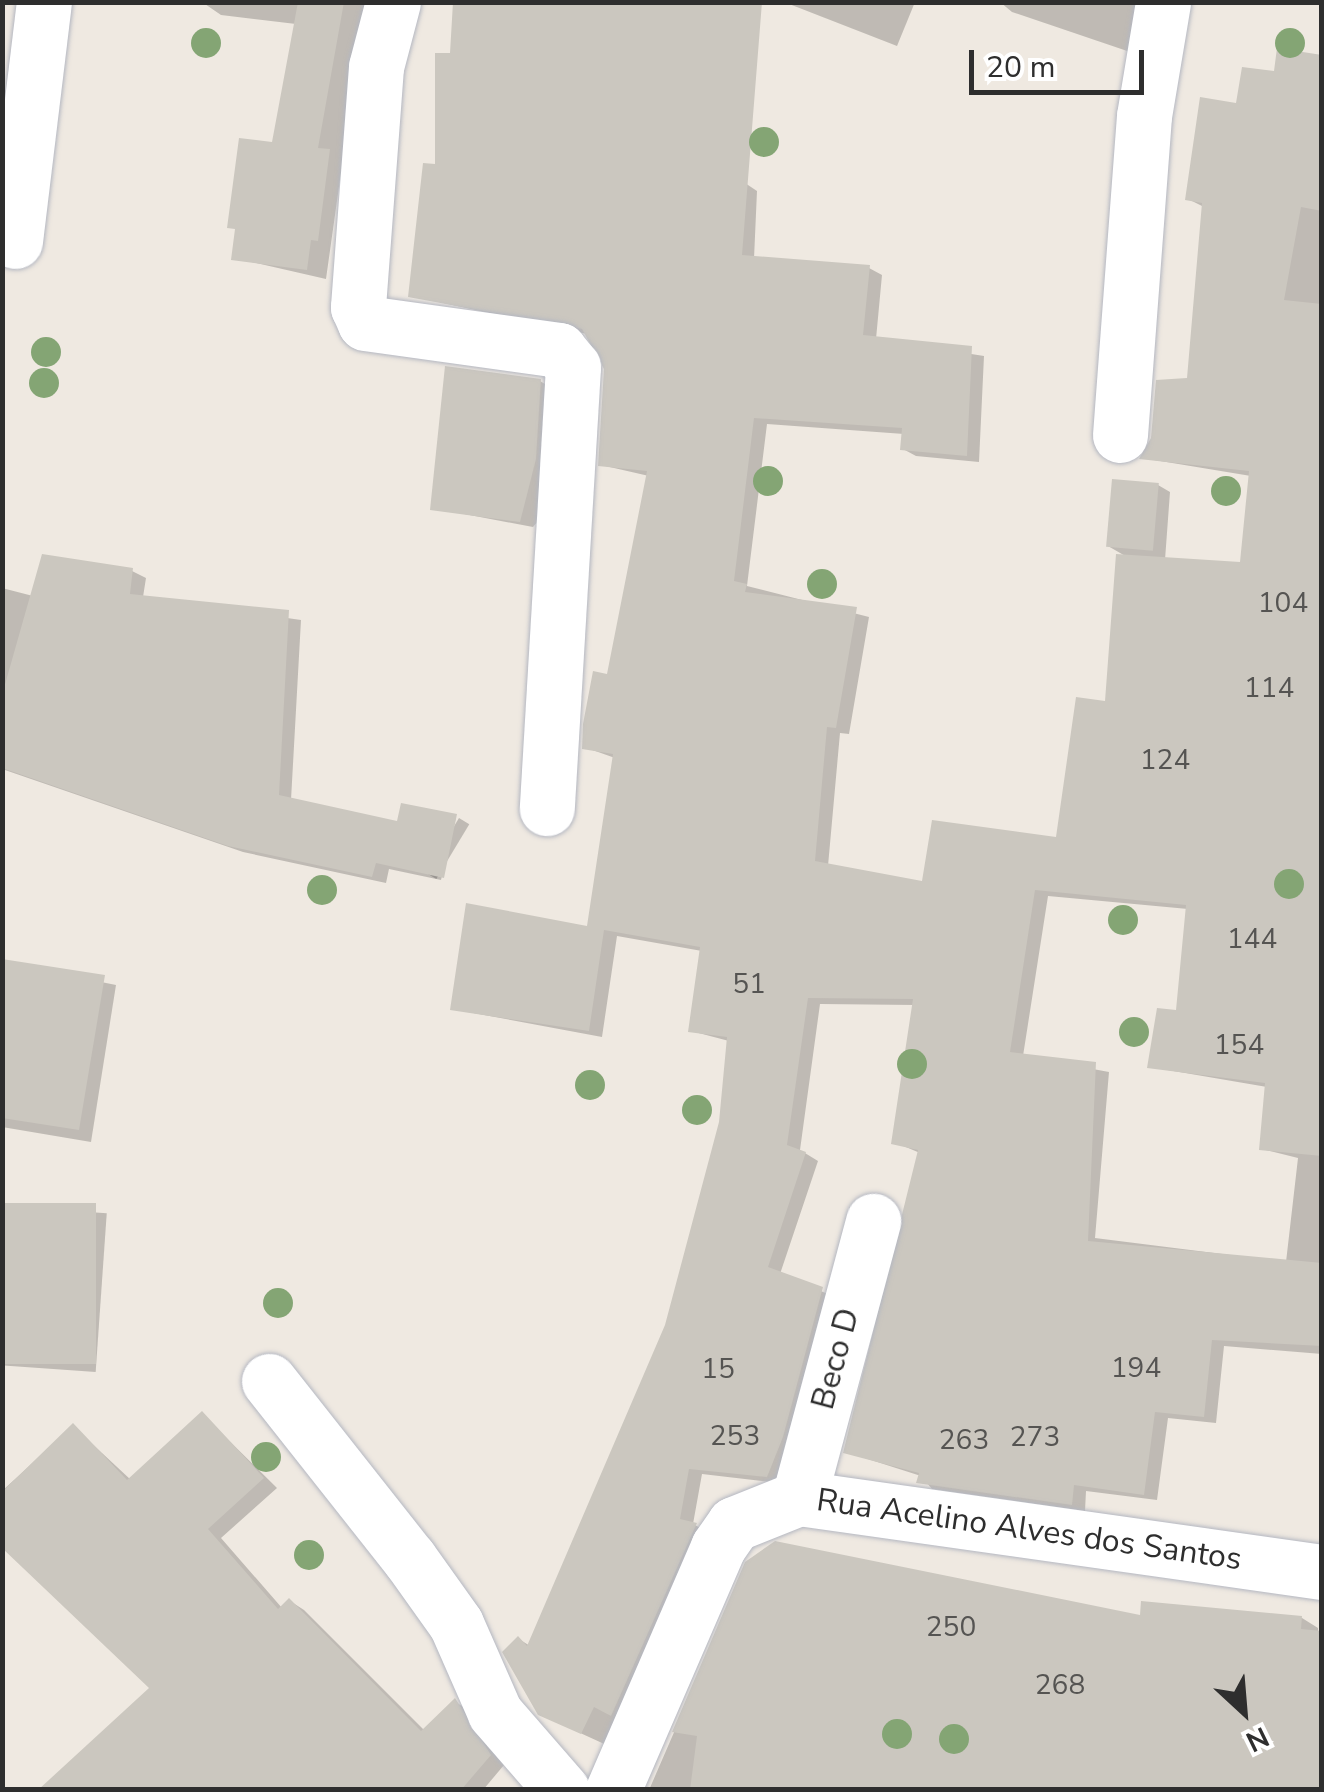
<!DOCTYPE html>
<html>
<head>
<meta charset="utf-8">
<style>
	body { margin:0 }
	#map { position:relative; width:1324px; height:1792px; overflow:hidden; background:#efe9e1; font-family:"Nunito Sans",sans-serif }
	div>[style] { position:absolute }
	.shadow>* { inset:0; background:#0003; transform-origin:0 0 }
	.building>* { inset:0; background:#cbc7bf; transform-origin:0 0 }
	.roads { filter:drop-shadow(0 0 2px #b4b7c1) drop-shadow(0 0 2px #b4b7c1) }
	.minor>* { height:55px; margin:-27.5px; padding:0 27.5px; transform-origin:27.5px; border-radius:27.5px; background:#fff }
	.trees>* { width:30px; height:30px; margin:-15px; border-radius:50%; background:#84a574 }
	span { translate:-50% -50%; white-space:nowrap; text-align:center; line-height:1.15; -webkit-text-stroke:8px #fff; paint-order:stroke }
	.number-label { font-size:28px; color:#555452 }
	.number-label span { -webkit-text-stroke-width:0 }
	.street-label { font-size:32px; color:#2e2e2e }
	.frame { position:absolute; inset:0; border:5px solid #2e2e2e; pointer-events:none }
	.north { position:absolute; left:1194px; top:1662px; width:100px; height:100px; -webkit-text-stroke:8px #fff; paint-order:stroke; rotate:154deg; font-size:28px; font-weight:700; line-height:40px; text-align:center; color:#2e2e2e }
	.north::after { content:''; display:block; margin:auto; width:35px; height:45px; background:#2e2e2e; clip-path:polygon(50% 0,100% 100%,50% 72%,0 100%) }
	.scale { position:absolute; left:969px; top:50px; width:175px; height:45px; box-sizing:border-box; border:5px solid #2e2e2e; border-top:0; padding-left:12px; font-size:30px; line-height:35px; white-space:nowrap; color:#2e2e2e; -webkit-text-stroke:8px #fff; paint-order:stroke }
</style>
</head>
<body>
<div id="map">
	<div class="shadow">
		<div style="clip-path:polygon(202px 2px,365px 2px,326px 279px,234px 258px,274px 145px,296px 24px,221px 15px)"></div>
		<div style="clip-path:polygon(784px 2px,915px 2px,897px 46px)"></div>
		<div style="clip-path:polygon(1000px 2px,1144px 2px,1136px 54px,1012px 12px)"></div>
		<div style="clip-path:polygon(evenodd,1322px 58px,1322px 1354px,1224px 1346px,1216px 1423px,1168px 1418px,1157px 1500px,1086px 1491px,1085px 1511px,932px 1489px,921px 1476px,846px 1452px,920px 1153px,894px 1142px,915px 1005px,820px 1004px,800px 1150px,818px 1161px,780px 1274px,835px 1297px,780px 1483px,702px 1474px,693px 1524px,708px 1532px,613px 1748px,554px 1721px,519px 1639px,530px 1646px,667px 1326px,722px 1123px,729px 1041px,691px 1031px,702px 951px,617px 936px,602px 1037px,452px 1009px,589px 929px,615px 758px,584px 747px,609px 677px,649px 476px,601px 465px,607px 368px,587px 334px,411px 296px,745px 183px,757px 191px,754px 259px,869px 268px,882px 275px,876px 339px,984px 356px,979px 462px,916px 456px,903px 449px,904px 434px,767px 424px,747px 586px,869px 617px,849px 734px,840px 733px,828px 866px,925px 884px,1058px 840px,1108px 704px,1127px 557px,1108px 546px,1158px 485px,1170px 492px,1165px 560px,1242px 565px,1251px 476px,1142px 458px,1189px 381px,1204px 207px,1188px 199px,1238px 105px,1276px 74px,1322px 58px,1048px 896px,1188px 909px,1178px 1013px,1150px 1067px,1267px 1087px,1262px 1149px,1298px 1158px,1286px 1262px,1095px 1238px,1109px 1072px,1023px 1056px,1048px 896px)"></div>
		<div style="clip-path:polygon(540px 381px,553px 389px,539px 520px,533px 527px,433px 508px)"></div>
		<div style="clip-path:polygon(132px 571px,146px 578px,143px 597px,301px 620px,291px 800px,399px 824px,456px 817px,441px 880px,389px 869px,386px 883px,243px 852px,2px 769px,2px 588px,33px 596px)"></div>
		<div style="left:459px;top:818px;width:12px;height:64px;rotate:31deg"></div>
		<div style="clip-path:polygon(2px 962px,116px 985px,91px 1142px,2px 1127px)"></div>
		<div style="left:2px;top:1206px;width:105px;height:159px;rotate:4deg"></div>
		<div style="clip-path:polygon(202px 1414px,277px 1488px,221px 1538px,282px 1608px,290px 1601px,304px 1610px,425px 1731px,455px 1702px,469px 1710px,504px 1765px,483px 1790px,41px 1790px,153px 1688px,2px 1543px,2px 1491px,73px 1426px,131px 1480px)"></div>
		<div style="clip-path:polygon(747px 1564px,1142px 1618px,1302px 1618px,1318px 1628px,1322px 1790px,649px 1790px)"></div>
	</div>
	<div class="building">
		<div style="clip-path:polygon(298px 2px,344px 2px,318px 148px,330px 149px,318px 241px,311px 240px,307px 270px,231px 260px,235px 229px,227px 228px,239px 138px,272px 142px)"></div>
		<div style="clip-path:polygon(453px 2px,762px 2px,742px 255px,870px 265px,863px 335px,972px 346px,967px 456px,900px 450px,902px 428px,754px 418px,734px 581px,747px 584px,745px 592px,857px 607px,836px 728px,827px 727px,815px 861px,922px 881px,932px 820px,1056px 837px,1076px 697px,1105px 701px,1116px 554px,1240px 562px,1249px 471px,1139px 459px,1151px 438px,1156px 380px,1187px 378px,1202px 203px,1185px 200px,1200px 97px,1236px 103px,1242px 67px,1274px 71px,1277px 48px,1322px 55px,1322px 211px,1301px 207px,1284px 300px,1322px 304px,1322px 1156px,1259px 1150px,1265px 1083px,1147px 1068px,1157px 1008px,1176px 1010px,1186px 905px,1035px 890px,1010px 1052px,1096px 1062px,1088px 1241px,1322px 1263px,1322px 1346px,1212px 1340px,1204px 1417px,1155px 1412px,1144px 1495px,1074px 1485px,1072px 1505px,916px 1483px,919px 1473px,843px 1453px,918px 1150px,891px 1144px,913px 999px,808px 998px,787px 1145px,806px 1152px,768px 1267px,823px 1287px,783px 1437px,767px 1477px,689px 1469px,680px 1519px,697px 1523px,611px 1716px,594px 1707px,581px 1734px,538px 1715px,502px 1652px,518px 1636px,527px 1646px,665px 1325px,719px 1122px,727px 1037px,688px 1032px,700px 947px,604px 930px,589px 1031px,450px 1010px,466px 903px,587px 926px,613px 754px,582px 749px,583px 724px,593px 671px,607px 674px,647px 471px,598px 466px,604px 369px,582px 329px,408px 297px,423px 163px,435px 164px,435px 53px,450px 53px)"></div>
		<div style="clip-path:polygon(445px 366px,541px 379px,536px 459px,520px 522px,430px 510px)"></div>
		<div style="left:1112px;top:479px;width:47px;height:68px;rotate:5deg"></div>
		<div style="clip-path:polygon(42px 554px,133px 568px,130px 594px,289px 610px,279px 795px,397px 821px,401px 803px,457px 814px,444px 878px,376px 863px,372px 877px,228px 846px,2px 768px,2px 695px)"></div>
		<div style="clip-path:polygon(2px 959px,105px 975px,79px 1130px,2px 1118px)"></div>
		<div style="left:2px;top:1203px;width:94px;height:161px"></div>
		<div style="clip-path:polygon(202px 1411px,264px 1478px,208px 1529px,278px 1609px,289px 1598px,421px 1731px,455px 1698px,491px 1755px,461px 1790px,38px 1790px,149px 1688px,2px 1548px,2px 1492px,73px 1423px,127px 1480px)"></div>
		<div style="clip-path:polygon(775px 1541px,1140px 1615px,1141px 1601px,1302px 1616px,1301px 1629px,1322px 1631px,1322px 1790px,690px 1790px,697px 1736px,672px 1732px,745px 1562px)"></div>
	</div>
	<div class="roads">
		<div class="minor">
			<div style="left:393px;top:2px;width:67px;rotate:104.7deg"></div>
			<div style="left:376px;top:67px;width:241px;rotate:94.3deg"></div>
			<div style="left:358px;top:307px;width:17px;rotate:66deg"></div>
			<div style="left:365px;top:323px;width:196px;rotate:7.9deg"></div>
			<div style="left:559px;top:350px;width:22px;rotate:51deg"></div>
			<div style="left:573px;top:367px;width:442px;rotate:93.4deg"></div>
			<div style="left:15px;top:241px;width:241px;rotate:-83.1deg"></div>
			<div style="left:1120px;top:435px;width:320px;rotate:-85.7deg"></div>
			<div style="left:1144px;top:116px;width:116px;rotate:-80.5deg"></div>
			<div style="left:269px;top:1381px;width:226px;rotate:51.7deg"></div>
			<div style="left:409px;top:1558px;width:81px;rotate:54.5deg"></div>
			<div style="left:456px;top:1624px;width:97px;rotate:66.3deg"></div>
			<div style="left:495px;top:1713px;width:102px;rotate:49deg"></div>
			<div style="left:799px;top:1498px;width:287px;rotate:-75deg"></div>
			<div style="left:613px;top:1790px;width:265px;rotate:-66.6deg"></div>
			<div style="left:718px;top:1547px;width:28px;rotate:-55deg"></div>
			<div style="left:734px;top:1524px;width:70px;rotate:-21.8deg"></div>
			<div style="left:799px;top:1498px;width:528px;rotate:8.05deg"></div>
		</div>
	</div>
	<div class="trees">
		<div style="left:206px;top:43px"></div>
		<div style="left:1290px;top:43px"></div>
		<div style="left:764px;top:142px"></div>
		<div style="left:46px;top:352px"></div>
		<div style="left:44px;top:383px"></div>
		<div style="left:768px;top:481px"></div>
		<div style="left:1226px;top:491px"></div>
		<div style="left:822px;top:584px"></div>
		<div style="left:1289px;top:884px"></div>
		<div style="left:322px;top:890px"></div>
		<div style="left:1123px;top:920px"></div>
		<div style="left:1134px;top:1032px"></div>
		<div style="left:912px;top:1064px"></div>
		<div style="left:590px;top:1085px"></div>
		<div style="left:697px;top:1110px"></div>
		<div style="left:278px;top:1303px"></div>
		<div style="left:266px;top:1457px"></div>
		<div style="left:309px;top:1555px"></div>
		<div style="left:897px;top:1734px"></div>
		<div style="left:954px;top:1739px"></div>
	</div>
	<div class="number-label">
		<span style="left:1283px;top:603px">104</span>
		<span style="left:1269px;top:688px">114</span>
		<span style="left:1165px;top:760px">124</span>
		<span style="left:1252px;top:939px">144</span>
		<span style="left:749px;top:984px">51</span>
		<span style="left:1239px;top:1045px">154</span>
		<span style="left:1136px;top:1368px">194</span>
		<span style="left:718px;top:1369px">15</span>
		<span style="left:735px;top:1436px">253</span>
		<span style="left:1035px;top:1437px">273</span>
		<span style="left:964px;top:1440px">263</span>
		<span style="left:951px;top:1627px">250</span>
		<span style="left:1060px;top:1685px">268</span>
	</div>
	<div class="street-label">
		<span style="left:836px;top:1359px;rotate:-75deg">Beco D</span>
		<span style="left:1029px;top:1530px;rotate:8deg">Rua Acelino Alves dos Santos</span>
	</div>
	<div class="frame"></div>
	<div class="north">N</div>
	<div class="scale">20 m</div>
</div>
</body>
</html>
